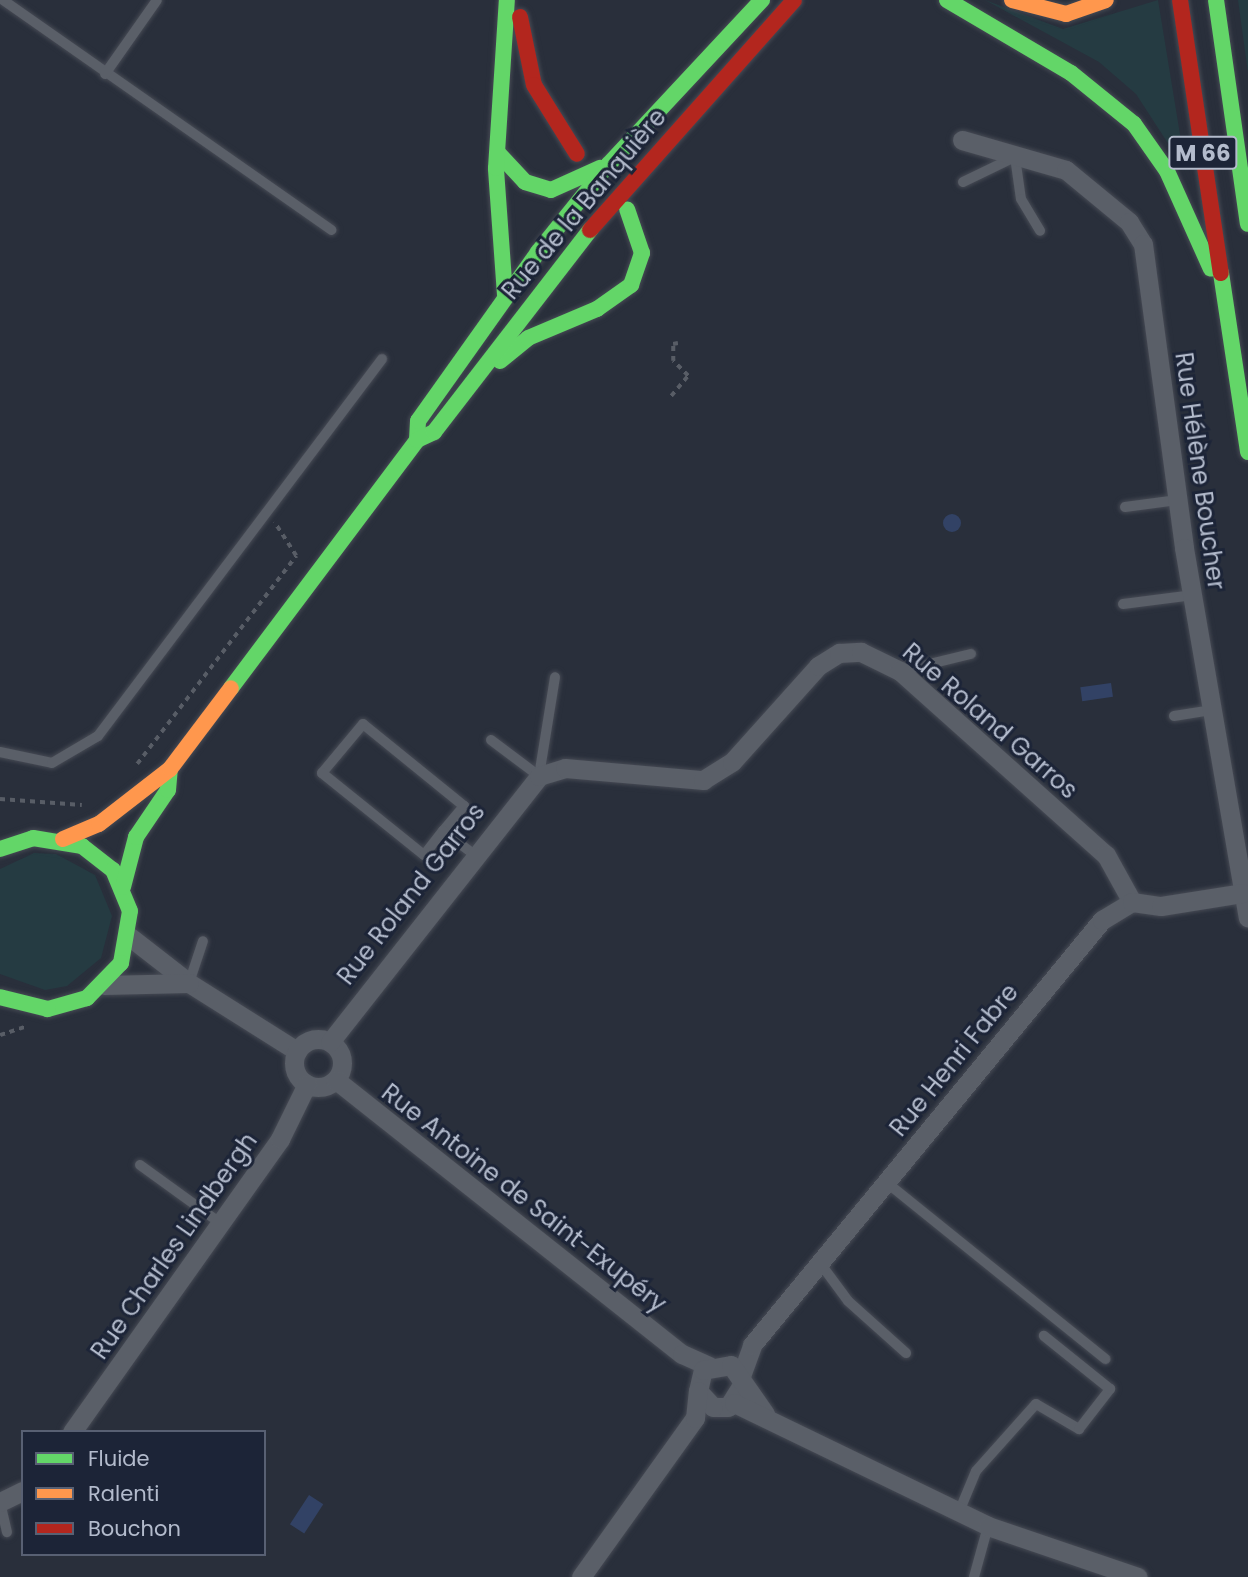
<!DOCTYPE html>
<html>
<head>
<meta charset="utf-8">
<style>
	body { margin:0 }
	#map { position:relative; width:1248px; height:1577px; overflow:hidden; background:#292f3b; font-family:Poppins,sans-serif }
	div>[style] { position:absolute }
	.green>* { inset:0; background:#253b42 }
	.water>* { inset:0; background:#324265; transform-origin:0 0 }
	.round { border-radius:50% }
	.path>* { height:3.5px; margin-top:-1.75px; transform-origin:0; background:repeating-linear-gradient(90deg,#585d66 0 5px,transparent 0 10px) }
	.roads { filter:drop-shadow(0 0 2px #464a54) drop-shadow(0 0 2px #464a54) }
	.lane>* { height:10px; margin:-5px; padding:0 5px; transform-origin:5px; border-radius:5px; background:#5a5f68 }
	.street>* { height:19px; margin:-9.5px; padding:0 9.5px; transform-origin:9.5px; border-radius:9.5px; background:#5a5f68 }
	.street>.ring { margin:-9.5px; padding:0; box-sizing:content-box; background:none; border:19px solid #5a5f68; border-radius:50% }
	.fast>* { height:16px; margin:-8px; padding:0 8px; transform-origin:8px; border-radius:8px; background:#63d668 }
	.slow>* { height:16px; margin:-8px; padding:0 8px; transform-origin:8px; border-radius:8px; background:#ff974d }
	.jam>* { height:16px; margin:-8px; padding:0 8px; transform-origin:8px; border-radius:8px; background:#b3261e }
	span { translate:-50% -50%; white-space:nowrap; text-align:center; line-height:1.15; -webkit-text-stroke:6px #1c2437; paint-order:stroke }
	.shield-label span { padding:2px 5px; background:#1c2437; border:2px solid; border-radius:5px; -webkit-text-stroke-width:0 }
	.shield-label { font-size:23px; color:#b3bbcc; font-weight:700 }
	.street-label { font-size:24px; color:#b3bbcc }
	.legend { position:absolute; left:21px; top:1430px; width:245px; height:126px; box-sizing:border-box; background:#1c2437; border:2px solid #586073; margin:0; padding:9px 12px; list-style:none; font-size:21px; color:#b3bbcc }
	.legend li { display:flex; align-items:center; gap:14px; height:35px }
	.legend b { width:35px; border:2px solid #586073 }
</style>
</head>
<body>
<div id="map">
	<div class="green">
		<div style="clip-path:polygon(985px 0,1063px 29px,1158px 0,1186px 171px,1136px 94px,1099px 62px)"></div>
		<div style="clip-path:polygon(1238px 0,1248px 0,1248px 73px)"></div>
		<div style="clip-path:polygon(34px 853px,56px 854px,95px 875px,112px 916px,101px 958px,67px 986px,45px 990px,0 974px,0 869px)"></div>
	</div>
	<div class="water">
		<div class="round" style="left:943px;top:514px;width:18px;height:18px"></div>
		<div style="left:1111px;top:683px;width:14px;height:31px;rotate:82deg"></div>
		<div style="left:309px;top:1495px;width:17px;height:35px;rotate:33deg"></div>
	</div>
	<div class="path">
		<div style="left:671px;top:396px;width:26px;rotate:-50deg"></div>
		<div style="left:688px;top:376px;width:21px;rotate:-135deg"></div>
		<div style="left:673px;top:361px;width:17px;rotate:-90deg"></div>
		<div style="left:673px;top:344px;width:5px;rotate:-11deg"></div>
		<div style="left:137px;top:764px;width:262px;rotate:-52.6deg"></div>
		<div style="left:296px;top:556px;width:40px;rotate:-122.9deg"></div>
		<div style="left:0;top:799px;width:82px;rotate:4.2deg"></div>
		<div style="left:0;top:1035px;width:26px;rotate:-18deg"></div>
	</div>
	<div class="roads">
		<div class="lane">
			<div style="left:3px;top:0;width:401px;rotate:35deg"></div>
			<div style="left:105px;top:74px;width:90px;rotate:-54.9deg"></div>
			<div style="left:963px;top:182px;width:58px;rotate:-25.7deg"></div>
			<div style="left:1015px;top:157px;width:42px;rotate:81.9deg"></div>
			<div style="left:1021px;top:199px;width:37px;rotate:59deg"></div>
			<div style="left:1125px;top:507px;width:53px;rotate:-7.5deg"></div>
			<div style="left:1123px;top:604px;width:71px;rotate:-7.3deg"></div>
			<div style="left:901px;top:671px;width:72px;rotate:-13.7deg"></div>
			<div style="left:1174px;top:716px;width:39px;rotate:-9deg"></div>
			<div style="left:491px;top:740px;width:60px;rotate:36.9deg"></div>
			<div style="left:539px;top:776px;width:100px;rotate:-80.8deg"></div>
			<div style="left:0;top:752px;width:53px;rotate:11.9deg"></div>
			<div style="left:52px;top:763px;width:53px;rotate:-30.4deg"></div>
			<div style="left:98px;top:736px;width:472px;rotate:-53deg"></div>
			<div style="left:443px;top:831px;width:33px;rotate:-50deg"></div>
			<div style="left:464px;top:806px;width:130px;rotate:-140.9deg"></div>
			<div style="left:363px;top:724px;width:64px;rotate:129.9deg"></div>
			<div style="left:322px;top:773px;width:131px;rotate:38.8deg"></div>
			<div style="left:424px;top:855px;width:31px;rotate:-52deg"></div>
			<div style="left:443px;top:831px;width:38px;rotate:37deg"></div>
			<div style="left:189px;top:983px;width:44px;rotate:-71.6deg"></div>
			<div style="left:140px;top:1165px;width:99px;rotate:35.9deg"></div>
			<div style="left:886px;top:1182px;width:282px;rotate:38.9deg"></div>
			<div style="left:820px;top:1263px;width:47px;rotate:53.6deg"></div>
			<div style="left:848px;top:1301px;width:78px;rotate:41.9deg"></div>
			<div style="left:0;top:1502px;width:31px;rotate:77deg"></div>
			<div style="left:959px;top:1512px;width:44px;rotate:-67.5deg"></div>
			<div style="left:976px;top:1471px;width:90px;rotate:-48.2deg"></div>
			<div style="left:1036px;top:1404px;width:50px;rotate:30.2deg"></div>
			<div style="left:1079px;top:1429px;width:51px;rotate:-52.2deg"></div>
			<div style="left:1110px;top:1389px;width:85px;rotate:-141.2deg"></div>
			<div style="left:974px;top:1577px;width:53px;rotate:-74.6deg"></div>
		</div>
		<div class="street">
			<div style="left:962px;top:140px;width:108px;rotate:16.1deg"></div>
			<div style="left:1066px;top:170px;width:82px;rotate:39.5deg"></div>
			<div style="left:1129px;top:222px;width:26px;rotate:58deg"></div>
			<div style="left:1143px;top:244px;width:307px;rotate:82.3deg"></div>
			<div style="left:1184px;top:548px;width:375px;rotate:80.2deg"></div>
			<div style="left:130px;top:937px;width:75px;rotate:37.9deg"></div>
			<div style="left:189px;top:983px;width:128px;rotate:32.2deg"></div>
			<div style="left:104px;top:985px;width:85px;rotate:-1.3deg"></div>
			<div class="ring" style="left:294px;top:1039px;width:29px;height:29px"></div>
			<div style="left:330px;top:1042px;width:338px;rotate:-51.8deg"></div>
			<div style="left:539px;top:776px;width:27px;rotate:-17deg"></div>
			<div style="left:565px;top:768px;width:139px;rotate:5deg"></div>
			<div style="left:703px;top:780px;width:34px;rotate:-32deg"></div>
			<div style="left:732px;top:762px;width:129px;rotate:-48.1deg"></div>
			<div style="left:818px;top:666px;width:25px;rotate:-32deg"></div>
			<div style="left:839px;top:653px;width:22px;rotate:-3deg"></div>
			<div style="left:861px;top:652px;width:43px;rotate:26deg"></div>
			<div style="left:900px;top:671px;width:276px;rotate:41.8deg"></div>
			<div style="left:1106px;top:855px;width:54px;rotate:61deg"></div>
			<div style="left:336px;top:1080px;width:441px;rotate:38.4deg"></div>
			<div style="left:682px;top:1354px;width:30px;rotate:24deg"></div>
			<div style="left:741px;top:1376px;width:33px;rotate:-70deg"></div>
			<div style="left:752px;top:1345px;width:551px;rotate:-50.53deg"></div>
			<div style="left:1102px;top:920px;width:35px;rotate:-31deg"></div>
			<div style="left:1132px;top:902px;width:29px;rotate:8deg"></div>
			<div style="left:1161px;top:906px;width:82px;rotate:-9.1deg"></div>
			<div style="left:743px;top:1383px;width:28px;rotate:122deg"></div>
			<div style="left:728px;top:1407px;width:15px;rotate:180deg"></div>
			<div style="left:713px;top:1407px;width:22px;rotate:-133deg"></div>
			<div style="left:698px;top:1391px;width:22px;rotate:-77deg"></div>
			<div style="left:703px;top:1370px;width:28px;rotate:-10deg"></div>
			<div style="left:731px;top:1365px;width:60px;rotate:55.2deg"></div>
			<div style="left:734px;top:1403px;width:282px;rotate:25.8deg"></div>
			<div style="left:988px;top:1526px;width:158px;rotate:18.8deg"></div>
			<div style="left:72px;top:1432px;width:359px;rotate:-54.6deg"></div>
			<div style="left:280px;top:1139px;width:61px;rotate:-63.9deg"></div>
			<div style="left:0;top:1502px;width:25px;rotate:-26deg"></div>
			<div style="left:581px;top:1577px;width:196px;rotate:-54.4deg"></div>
			<div style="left:695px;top:1418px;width:27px;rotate:-84deg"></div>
		</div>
		<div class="fast">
			<div style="left:947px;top:0;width:144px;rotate:30.5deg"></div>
			<div style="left:1071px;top:73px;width:81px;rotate:39deg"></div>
			<div style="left:1134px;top:124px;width:57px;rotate:54.9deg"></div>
			<div style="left:1167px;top:171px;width:107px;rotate:65.8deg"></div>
			<div style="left:1216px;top:0;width:226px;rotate:81.9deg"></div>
			<div style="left:499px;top:154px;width:38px;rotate:47deg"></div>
			<div style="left:525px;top:182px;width:27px;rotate:17deg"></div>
			<div style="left:551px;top:190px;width:54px;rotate:-24.2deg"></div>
			<div style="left:1221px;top:273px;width:181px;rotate:81.4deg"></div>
			<div style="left:505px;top:295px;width:127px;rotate:-94.1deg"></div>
			<div style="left:496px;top:168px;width:168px;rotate:-86.3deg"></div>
			<div style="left:500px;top:361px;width:36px;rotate:-39deg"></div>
			<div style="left:528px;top:338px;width:75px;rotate:-22.8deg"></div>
			<div style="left:597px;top:309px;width:42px;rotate:-35.2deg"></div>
			<div style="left:631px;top:285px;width:34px;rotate:-71deg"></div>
			<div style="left:642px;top:253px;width:46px;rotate:-108.8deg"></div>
			<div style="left:417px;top:440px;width:19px;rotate:-87deg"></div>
			<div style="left:418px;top:421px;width:207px;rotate:-54.6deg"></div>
			<div style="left:538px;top:252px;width:112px;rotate:-51.2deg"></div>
			<div style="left:608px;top:165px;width:226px;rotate:-47deg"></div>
			<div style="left:231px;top:688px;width:310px;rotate:-53.1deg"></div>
			<div style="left:417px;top:440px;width:19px;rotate:-25deg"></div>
			<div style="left:434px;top:432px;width:255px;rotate:-52.3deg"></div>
			<div style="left:0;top:849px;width:35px;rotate:-18deg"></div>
			<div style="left:33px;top:838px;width:50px;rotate:9.3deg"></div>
			<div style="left:82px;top:846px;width:39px;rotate:38deg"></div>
			<div style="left:113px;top:870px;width:44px;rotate:67.5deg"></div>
			<div style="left:130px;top:911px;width:53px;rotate:99.8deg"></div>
			<div style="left:121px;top:963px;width:49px;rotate:134.2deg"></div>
			<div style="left:87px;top:998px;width:41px;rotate:164.2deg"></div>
			<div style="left:48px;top:1009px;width:49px;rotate:-166deg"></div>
			<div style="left:123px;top:887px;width:52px;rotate:-75.4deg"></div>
			<div style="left:136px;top:837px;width:57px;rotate:-55.8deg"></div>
			<div style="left:168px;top:790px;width:21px;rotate:-85deg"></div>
		</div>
		<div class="slow">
			<div style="left:1012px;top:0;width:56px;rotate:14.5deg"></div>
			<div style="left:1066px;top:14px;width:42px;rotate:-19.3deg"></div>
			<div style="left:63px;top:839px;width:39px;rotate:-23deg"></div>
			<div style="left:99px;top:824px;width:90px;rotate:-37.8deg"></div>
			<div style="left:170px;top:769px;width:101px;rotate:-53deg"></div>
		</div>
		<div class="jam">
			<div style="left:1180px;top:0;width:276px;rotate:81.5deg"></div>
			<div style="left:520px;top:17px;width:69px;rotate:78.4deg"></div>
			<div style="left:534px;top:85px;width:81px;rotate:58.1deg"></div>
			<div style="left:590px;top:230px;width:307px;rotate:-48.4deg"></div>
		</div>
	</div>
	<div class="shield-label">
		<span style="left:1203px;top:153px">M 66</span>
	</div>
	<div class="street-label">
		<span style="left:584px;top:204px;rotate:-50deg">Rue de la Banquière</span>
		<span style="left:1200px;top:471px;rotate:82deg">Rue Hélène Boucher</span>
		<span style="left:990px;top:721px;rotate:41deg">Rue Roland Garros</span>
		<span style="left:411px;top:894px;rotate:-52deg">Rue Roland Garros</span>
		<span style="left:954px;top:1060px;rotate:-51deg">Rue Henri Fabre</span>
		<span style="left:524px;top:1198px;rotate:38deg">Rue Antoine de Saint-Exupéry</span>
		<span style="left:174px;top:1246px;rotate:-55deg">Rue Charles Lindbergh</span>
	</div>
	<ul class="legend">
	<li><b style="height:9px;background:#63d668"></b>Fluide</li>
	<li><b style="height:9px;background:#ff974d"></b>Ralenti</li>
	<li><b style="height:9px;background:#b3261e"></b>Bouchon</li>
	</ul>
</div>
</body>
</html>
